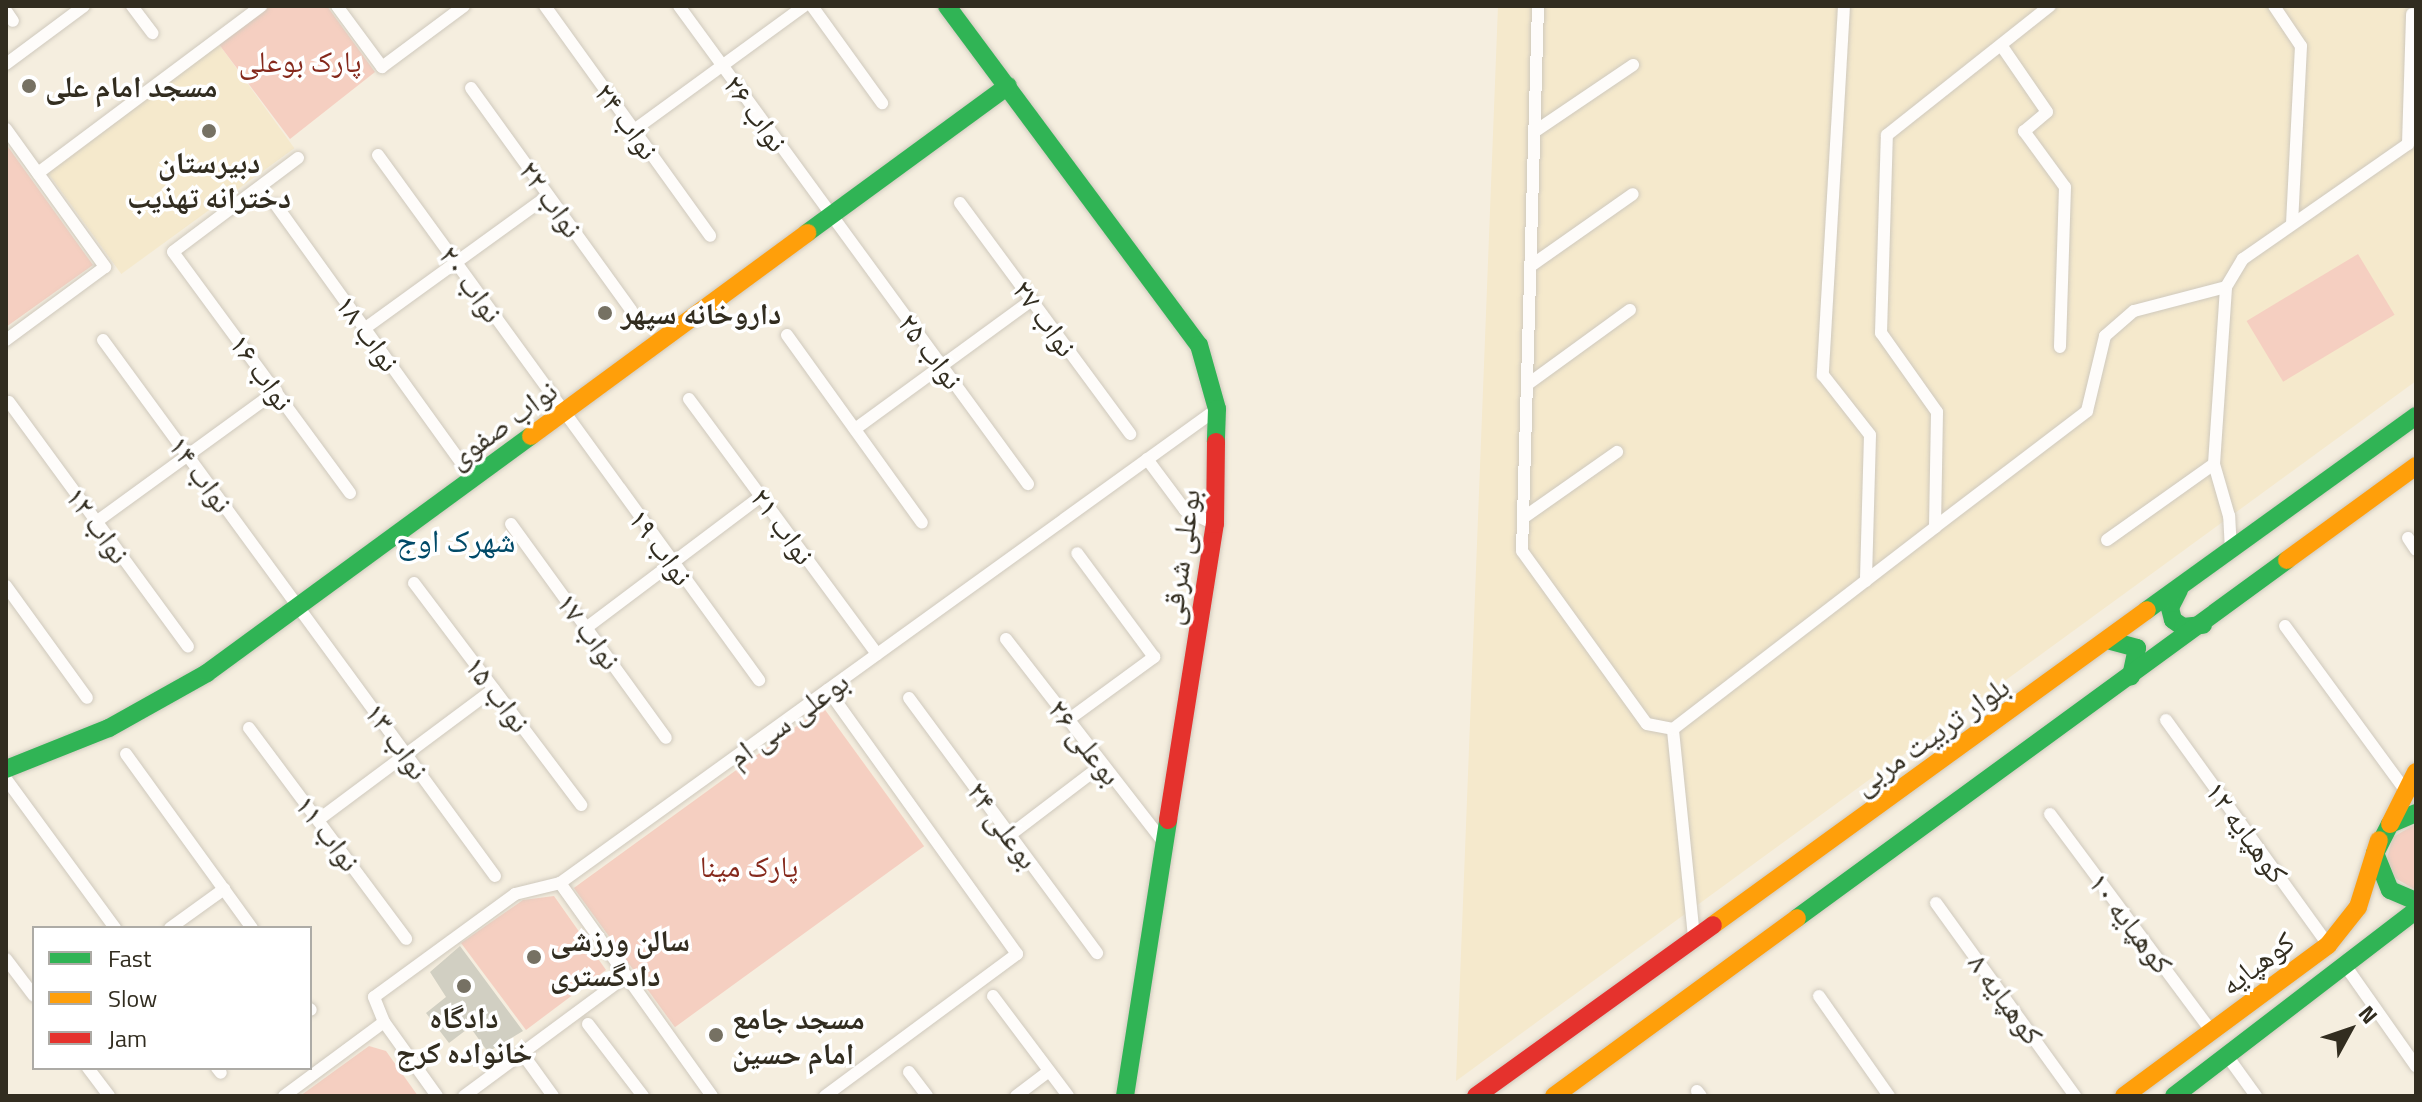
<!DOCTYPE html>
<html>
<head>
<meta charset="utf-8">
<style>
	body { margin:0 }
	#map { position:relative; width:2422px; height:1102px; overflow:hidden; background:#f5eedf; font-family:"Titillium Web","Noto Naskh Arabic",sans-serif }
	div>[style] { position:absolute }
	.built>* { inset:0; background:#f5e9cc; transform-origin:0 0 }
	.green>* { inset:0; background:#f5cfc1; transform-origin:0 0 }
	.building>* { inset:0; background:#d1cfc2 }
	.roads { filter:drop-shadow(0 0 2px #cfc9bd) drop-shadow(0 0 2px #cfc9bd) }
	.street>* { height:12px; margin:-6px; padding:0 6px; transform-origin:6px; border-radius:6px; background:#fefcfa }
	.fast>* { height:18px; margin:-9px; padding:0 9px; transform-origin:9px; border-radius:9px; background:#30b455 }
	.slow>* { height:18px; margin:-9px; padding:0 9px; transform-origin:9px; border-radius:9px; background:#ff9f0a }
	.jam>* { height:18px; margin:-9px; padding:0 9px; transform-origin:9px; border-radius:9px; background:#e5322d }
	.dots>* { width:22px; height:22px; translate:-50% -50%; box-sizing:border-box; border:4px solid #fff; border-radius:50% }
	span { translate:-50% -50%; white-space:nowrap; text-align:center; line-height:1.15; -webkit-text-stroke:7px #fff; paint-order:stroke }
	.park-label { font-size:30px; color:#85291c }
	.poi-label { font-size:30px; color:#322d20; font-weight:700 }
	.left { translate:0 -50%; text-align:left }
	.street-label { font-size:30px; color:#322d20 }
	.neighbourhood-label { font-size:32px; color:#014a68 }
	.frame { position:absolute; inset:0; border:8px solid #322d20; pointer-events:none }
	.legend { position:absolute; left:32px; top:926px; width:280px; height:144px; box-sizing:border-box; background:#fff; border:2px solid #adaba6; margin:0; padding:10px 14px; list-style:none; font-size:24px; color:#322d20 }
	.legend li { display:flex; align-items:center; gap:16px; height:40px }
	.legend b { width:40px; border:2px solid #adaba6 }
	.north { position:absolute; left:2310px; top:990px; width:80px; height:80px; -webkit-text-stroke:6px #fff; paint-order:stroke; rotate:50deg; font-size:22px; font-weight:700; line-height:32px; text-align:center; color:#322d20 }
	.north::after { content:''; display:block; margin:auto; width:28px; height:36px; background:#322d20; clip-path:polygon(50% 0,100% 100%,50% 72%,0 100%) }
</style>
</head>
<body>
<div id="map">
	<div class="built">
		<div style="clip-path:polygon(1498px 6px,2416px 6px,2416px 381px,1456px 1081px)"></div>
		<div style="left:218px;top:43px;width:130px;height:214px;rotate:54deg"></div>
	</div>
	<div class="green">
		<div style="clip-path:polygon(269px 6px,327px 6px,375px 72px,290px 139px,218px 43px)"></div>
		<div style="clip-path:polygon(6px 144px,93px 265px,6px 327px)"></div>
		<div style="left:2358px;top:254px;width:71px;height:130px;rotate:59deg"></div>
		<div style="left:823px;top:707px;width:172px;height:308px;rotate:54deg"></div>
		<div style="clip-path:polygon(2416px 824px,2416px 890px,2395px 878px,2387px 858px,2393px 837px)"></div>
		<div style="clip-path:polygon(554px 896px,606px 970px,526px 1030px,461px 943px,523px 900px)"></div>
		<div style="clip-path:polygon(369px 1046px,386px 1051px,418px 1096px,300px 1096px)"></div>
	</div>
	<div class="building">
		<div style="clip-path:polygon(460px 946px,523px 1031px,488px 1052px,470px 1027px,449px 1043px,426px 1013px,446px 997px,430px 972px)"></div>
	</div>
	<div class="roads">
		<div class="street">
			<div style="left:132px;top:6px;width:34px;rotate:53deg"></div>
			<div style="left:337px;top:6px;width:76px;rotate:53.6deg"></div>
			<div style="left:382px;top:67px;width:102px;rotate:-36.6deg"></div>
			<div style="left:545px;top:6px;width:283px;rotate:54.3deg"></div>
			<div style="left:679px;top:6px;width:592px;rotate:53.87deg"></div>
			<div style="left:812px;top:6px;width:120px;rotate:54.2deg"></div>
			<div style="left:1538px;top:6px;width:545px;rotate:91.68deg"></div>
			<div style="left:1522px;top:551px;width:213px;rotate:54.2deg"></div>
			<div style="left:1647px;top:724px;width:26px;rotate:11deg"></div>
			<div style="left:1844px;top:6px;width:370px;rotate:93.3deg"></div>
			<div style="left:1823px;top:375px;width:76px;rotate:51.9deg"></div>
			<div style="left:1870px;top:435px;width:146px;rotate:91.6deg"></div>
			<div style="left:2274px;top:6px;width:48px;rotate:56deg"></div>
			<div style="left:2301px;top:46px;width:177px;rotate:92.9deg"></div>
			<div style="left:6px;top:11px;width:12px;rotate:55deg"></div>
			<div style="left:2001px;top:45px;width:81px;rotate:55.5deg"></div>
			<div style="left:2047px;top:112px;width:30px;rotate:140deg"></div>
			<div style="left:2024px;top:131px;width:69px;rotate:53.8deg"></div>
			<div style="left:2065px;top:187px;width:160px;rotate:91.8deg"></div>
			<div style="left:6px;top:64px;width:97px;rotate:-36.6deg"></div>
			<div style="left:471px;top:88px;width:274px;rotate:54.2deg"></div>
			<div style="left:6px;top:129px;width:170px;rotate:54.3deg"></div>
			<div style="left:105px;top:267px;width:123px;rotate:143.6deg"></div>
			<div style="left:634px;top:130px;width:210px;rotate:-36.1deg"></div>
			<div style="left:1537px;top:130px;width:116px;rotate:-34.1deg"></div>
			<div style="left:378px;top:155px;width:649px;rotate:54.03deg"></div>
			<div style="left:298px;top:158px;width:156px;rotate:143.1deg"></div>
			<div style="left:173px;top:252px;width:299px;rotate:53.7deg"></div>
			<div style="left:38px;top:173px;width:279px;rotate:-36.8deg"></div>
			<div style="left:960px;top:203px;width:287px;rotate:53.6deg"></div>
			<div style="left:276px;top:205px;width:315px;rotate:54.3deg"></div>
			<div style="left:1532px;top:265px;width:123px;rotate:-35.1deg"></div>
			<div style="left:364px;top:329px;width:227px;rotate:-35.9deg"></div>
			<div style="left:787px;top:335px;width:231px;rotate:54.3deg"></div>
			<div style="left:103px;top:340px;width:664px;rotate:53.82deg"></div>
			<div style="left:1528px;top:384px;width:126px;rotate:-36deg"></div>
			<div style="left:689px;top:399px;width:317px;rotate:53.6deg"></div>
			<div style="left:9px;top:402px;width:303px;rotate:53.8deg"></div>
			<div style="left:855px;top:429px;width:219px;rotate:-36.1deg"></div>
			<div style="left:1147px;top:459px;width:64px;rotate:53.3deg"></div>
			<div style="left:1185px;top:510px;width:33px;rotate:25deg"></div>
			<div style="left:1523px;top:518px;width:115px;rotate:-35.1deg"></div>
			<div style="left:96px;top:522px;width:223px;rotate:-36deg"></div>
			<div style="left:511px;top:524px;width:264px;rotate:54.1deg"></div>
			<div style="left:1935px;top:527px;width:191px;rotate:-37.3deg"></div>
			<div style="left:2087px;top:411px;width:77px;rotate:-76.5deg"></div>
			<div style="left:2105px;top:336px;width:38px;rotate:-41deg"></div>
			<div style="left:2134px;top:311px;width:95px;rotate:-14.6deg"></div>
			<div style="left:2408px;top:538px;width:14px;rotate:56deg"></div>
			<div style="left:2107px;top:540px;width:131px;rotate:-35.4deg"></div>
			<div style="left:2231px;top:551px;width:35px;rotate:-93deg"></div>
			<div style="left:2229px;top:516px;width:54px;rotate:-106.1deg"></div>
			<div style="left:2214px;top:464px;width:177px;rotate:-86.1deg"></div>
			<div style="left:2226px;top:287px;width:33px;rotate:-59deg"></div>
			<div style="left:2243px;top:259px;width:201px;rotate:-34.9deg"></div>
			<div style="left:2408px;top:144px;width:130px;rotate:-88.2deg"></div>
			<div style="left:414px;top:583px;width:278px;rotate:53deg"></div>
			<div style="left:6px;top:586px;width:138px;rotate:54.1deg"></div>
			<div style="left:2285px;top:626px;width:203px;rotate:53.8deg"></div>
			<div style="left:586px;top:628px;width:219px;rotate:-37deg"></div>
			<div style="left:1006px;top:639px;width:261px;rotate:52.2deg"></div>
			<div style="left:909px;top:698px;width:317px;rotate:53.6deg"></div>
			<div style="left:1068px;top:720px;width:107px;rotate:-36.2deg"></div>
			<div style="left:1154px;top:657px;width:129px;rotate:-126.5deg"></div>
			<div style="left:2166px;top:720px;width:277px;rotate:54.2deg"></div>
			<div style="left:249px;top:728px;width:263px;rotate:53.3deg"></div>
			<div style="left:126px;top:754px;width:215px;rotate:54.1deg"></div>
			<div style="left:6px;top:779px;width:185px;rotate:53.8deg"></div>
			<div style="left:2050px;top:814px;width:272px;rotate:53.4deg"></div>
			<div style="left:318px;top:820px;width:219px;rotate:-36.7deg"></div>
			<div style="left:1010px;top:835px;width:116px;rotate:-37.3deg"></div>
			<div style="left:560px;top:883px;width:262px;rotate:54.5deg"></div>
			<div style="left:1936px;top:903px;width:238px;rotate:54.2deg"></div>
			<div style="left:170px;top:928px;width:67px;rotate:-35.8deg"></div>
			<div style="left:1694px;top:937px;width:209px;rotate:-95.8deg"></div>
			<div style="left:1673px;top:729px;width:331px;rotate:-37.6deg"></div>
			<div style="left:1935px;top:527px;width:115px;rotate:-89deg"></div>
			<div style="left:1937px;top:412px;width:97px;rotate:-125.3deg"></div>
			<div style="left:1881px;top:333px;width:198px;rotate:-88.3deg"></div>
			<div style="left:1887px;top:135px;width:208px;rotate:-38.4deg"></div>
			<div style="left:6px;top:959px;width:46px;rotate:52.9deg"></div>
			<div style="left:2347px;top:968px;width:120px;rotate:54.9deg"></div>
			<div style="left:993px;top:996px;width:125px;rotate:53.1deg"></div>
			<div style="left:1819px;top:996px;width:122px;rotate:55deg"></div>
			<div style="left:310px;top:1009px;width:1px;rotate:45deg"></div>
			<div style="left:588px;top:1024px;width:91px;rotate:52.6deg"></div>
			<div style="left:522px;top:1053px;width:53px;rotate:54.2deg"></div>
			<div style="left:2228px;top:1057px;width:48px;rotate:54.3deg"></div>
			<div style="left:88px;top:1068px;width:35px;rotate:53deg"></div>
			<div style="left:217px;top:1068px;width:6px;rotate:51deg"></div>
			<div style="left:909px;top:1072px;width:30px;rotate:53deg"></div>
			<div style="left:1697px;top:1091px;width:6px;rotate:51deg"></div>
			<div style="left:284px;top:1096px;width:124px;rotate:-36.5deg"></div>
			<div style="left:437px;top:1096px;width:91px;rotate:-125.6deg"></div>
			<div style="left:384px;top:1022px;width:27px;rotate:-112deg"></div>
			<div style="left:374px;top:997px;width:175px;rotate:-36.1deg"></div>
			<div style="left:515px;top:894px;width:46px;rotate:-13.7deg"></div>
			<div style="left:560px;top:883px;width:810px;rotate:-35.81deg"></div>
			<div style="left:464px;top:1096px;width:200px;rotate:-36.5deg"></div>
			<div style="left:825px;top:1096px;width:239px;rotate:-36.5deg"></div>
			<div style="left:1017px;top:954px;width:325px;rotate:-125.6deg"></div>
			<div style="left:1016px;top:1096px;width:41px;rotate:-37.1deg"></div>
		</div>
		<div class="fast">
			<div style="left:947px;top:6px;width:422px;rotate:53.4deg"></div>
			<div style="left:1199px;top:345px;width:66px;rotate:74.3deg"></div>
			<div style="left:1217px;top:409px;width:33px;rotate:92deg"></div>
			<div style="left:807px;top:233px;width:249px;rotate:-36.2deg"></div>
			<div style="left:2179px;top:590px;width:20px;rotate:117deg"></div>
			<div style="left:2170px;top:608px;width:12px;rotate:76deg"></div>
			<div style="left:2173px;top:620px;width:12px;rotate:35deg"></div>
			<div style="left:2183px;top:627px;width:20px;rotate:-6deg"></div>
			<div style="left:2147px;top:610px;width:332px;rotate:-35.8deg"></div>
			<div style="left:2111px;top:641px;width:27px;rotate:15deg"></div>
			<div style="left:2137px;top:648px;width:29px;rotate:102deg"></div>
			<div style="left:6px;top:769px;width:111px;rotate:-21.7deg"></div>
			<div style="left:109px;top:728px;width:112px;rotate:-29.3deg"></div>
			<div style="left:207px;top:673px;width:401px;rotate:-36.2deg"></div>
			<div style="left:2416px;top:813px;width:28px;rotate:157deg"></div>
			<div style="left:2390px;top:824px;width:33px;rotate:117deg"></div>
			<div style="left:2375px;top:853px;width:40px;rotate:68deg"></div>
			<div style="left:2390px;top:890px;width:28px;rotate:23deg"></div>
			<div style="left:1797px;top:918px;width:607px;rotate:-36.15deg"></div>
			<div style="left:1125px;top:1096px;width:279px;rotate:-81.1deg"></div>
			<div style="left:2174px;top:1096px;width:305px;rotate:-37.5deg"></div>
		</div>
		<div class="slow">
			<div style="left:531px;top:436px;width:343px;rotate:-36.3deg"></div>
			<div style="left:2287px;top:560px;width:160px;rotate:-36.1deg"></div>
			<div style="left:2390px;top:824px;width:58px;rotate:-63.4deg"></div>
			<div style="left:1713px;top:925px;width:536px;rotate:-35.97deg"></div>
			<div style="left:1554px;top:1096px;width:301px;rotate:-36.2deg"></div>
			<div style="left:2124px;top:1096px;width:254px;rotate:-36.5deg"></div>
			<div style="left:2328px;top:945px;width:48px;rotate:-51.7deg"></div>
			<div style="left:2358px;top:907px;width:70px;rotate:-72.6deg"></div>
		</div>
		<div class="jam">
			<div style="left:1168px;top:820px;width:300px;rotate:-81deg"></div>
			<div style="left:1215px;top:524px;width:82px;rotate:-89.3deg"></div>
			<div style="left:1476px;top:1096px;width:292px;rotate:-35.8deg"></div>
		</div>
	</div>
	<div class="dots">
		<div style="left:29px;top:86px;background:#767163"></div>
		<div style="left:209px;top:131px;background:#767163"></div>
		<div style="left:605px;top:313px;background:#767163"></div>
		<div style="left:534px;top:957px;background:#767163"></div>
		<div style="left:464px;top:986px;background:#767163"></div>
		<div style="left:716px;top:1035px;background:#767163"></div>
	</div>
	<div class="park-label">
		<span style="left:300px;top:61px">پارک بوعلی</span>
		<span style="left:749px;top:866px">پارک مینا</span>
	</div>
	<div class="poi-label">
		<span class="left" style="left:45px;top:86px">مسجد امام علی</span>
		<span style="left:209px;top:179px">دبیرستان<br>دخترانه تهذیب</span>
		<span class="left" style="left:621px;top:313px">داروخانه سپهر</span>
		<span class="left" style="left:550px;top:957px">سالن ورزشی<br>دادگستری</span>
		<span style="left:464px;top:1034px">دادگاه<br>خانواده کرج</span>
		<span class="left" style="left:732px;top:1035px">مسجد جامع<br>امام حسین</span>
	</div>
	<div class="street-label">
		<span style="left:756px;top:113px;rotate:54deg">نواب ۲۶</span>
		<span style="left:627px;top:121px;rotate:54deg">نواب ۲۴</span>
		<span style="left:551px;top:199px;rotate:54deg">نواب ۲۲</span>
		<span style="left:471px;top:284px;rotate:54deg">نواب ۲۰</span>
		<span style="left:1045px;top:318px;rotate:54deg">نواب ۲۷</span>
		<span style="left:368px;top:333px;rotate:54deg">نواب ۱۸</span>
		<span style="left:931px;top:351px;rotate:53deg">نواب ۲۵</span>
		<span style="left:262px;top:372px;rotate:54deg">نواب ۱۶</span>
		<span style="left:502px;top:424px;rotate:-36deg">نواب صفوی</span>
		<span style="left:201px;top:474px;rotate:54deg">نواب ۱۴</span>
		<span style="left:98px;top:525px;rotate:54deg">نواب ۱۲</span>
		<span style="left:783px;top:526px;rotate:54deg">نواب ۲۱</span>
		<span style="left:661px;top:547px;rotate:54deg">نواب ۱۹</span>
		<span style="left:1180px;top:557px;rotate:-82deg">بوعلی شرقی</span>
		<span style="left:589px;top:631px;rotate:54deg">نواب ۱۷</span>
		<span style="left:498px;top:694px;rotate:53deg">نواب ۱۵</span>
		<span style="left:788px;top:719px;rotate:-36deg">بوعلی سی ام</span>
		<span style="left:1931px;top:735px;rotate:-35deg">بلوار تربیت مربی</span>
		<span style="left:397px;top:741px;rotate:54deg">نواب ۱۳</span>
		<span style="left:1085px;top:742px;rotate:52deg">بوعلی ۲۶</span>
		<span style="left:1003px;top:825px;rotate:54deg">بوعلی ۲۴</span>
		<span style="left:2247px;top:832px;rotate:54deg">کوهپایه ۱۲</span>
		<span style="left:328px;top:833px;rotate:53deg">نواب ۱۱</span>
		<span style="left:2131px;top:923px;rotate:53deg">کوهپایه ۱۰</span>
		<span style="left:2257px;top:963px;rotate:-37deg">کوهپایه</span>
		<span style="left:2006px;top:999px;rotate:54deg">کوهپایه ۸</span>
	</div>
	<div class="neighbourhood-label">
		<span style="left:456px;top:540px">شهرک اوج</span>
	</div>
	<div class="frame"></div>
	<ul class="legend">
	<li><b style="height:10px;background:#30b455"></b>Fast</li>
	<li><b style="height:10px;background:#ff9f0a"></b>Slow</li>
	<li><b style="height:10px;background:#e5322d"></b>Jam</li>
	</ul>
	<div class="north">N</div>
</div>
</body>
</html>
